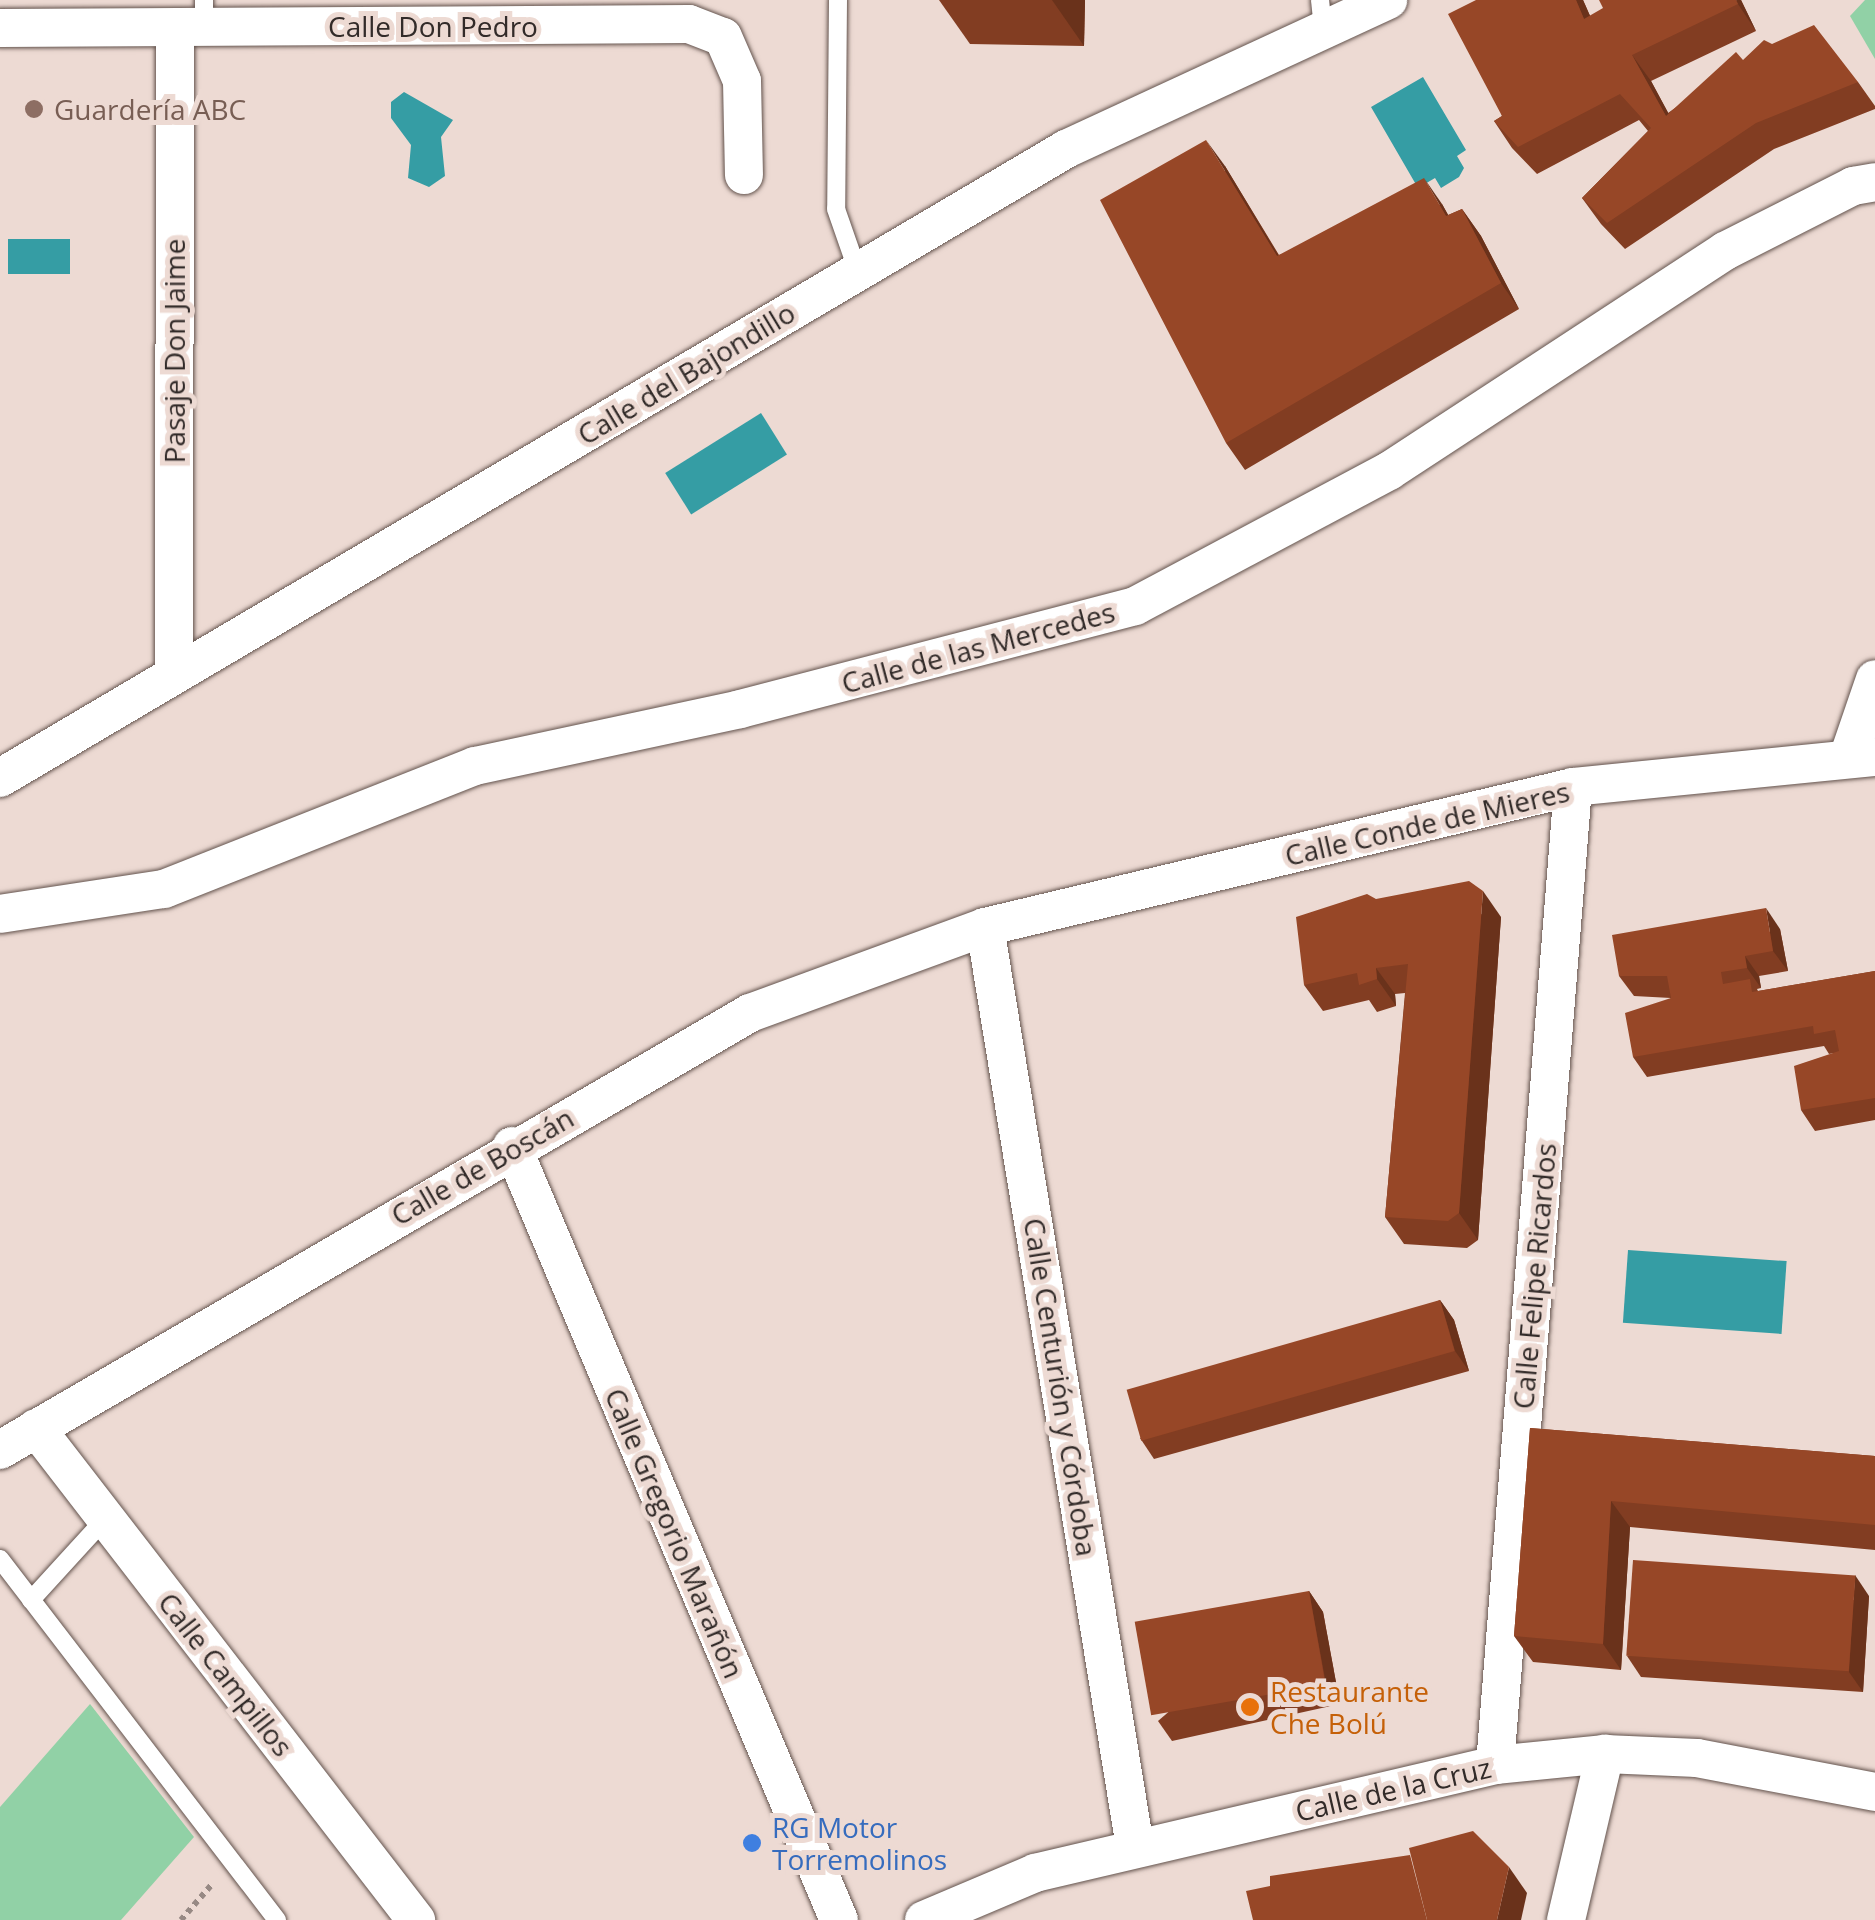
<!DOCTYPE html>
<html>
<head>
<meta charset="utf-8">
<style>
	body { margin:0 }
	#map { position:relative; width:1875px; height:1920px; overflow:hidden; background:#eddad3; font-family:"Open Sans",sans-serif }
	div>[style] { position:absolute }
	.green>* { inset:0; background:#91d1a6 }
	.water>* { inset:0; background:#359da4; transform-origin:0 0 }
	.path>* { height:6px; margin-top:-3px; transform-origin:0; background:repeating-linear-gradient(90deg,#978984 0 5px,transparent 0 10px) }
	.roads { filter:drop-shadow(0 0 2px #63534d) drop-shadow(0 0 2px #63534d) }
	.lane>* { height:18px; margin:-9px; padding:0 9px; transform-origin:9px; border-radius:9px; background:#fff }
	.street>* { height:38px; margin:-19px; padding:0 19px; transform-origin:19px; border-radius:19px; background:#fff }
	.wall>* { inset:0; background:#823d22 }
	.shaded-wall>* { inset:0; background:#6a321b }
	.building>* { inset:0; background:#974727; transform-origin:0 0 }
	.dots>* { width:28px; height:28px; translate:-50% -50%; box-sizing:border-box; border:5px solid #eddad3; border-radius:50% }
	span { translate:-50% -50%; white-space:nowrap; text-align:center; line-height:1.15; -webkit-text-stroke:10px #eddad3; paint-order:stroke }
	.street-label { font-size:28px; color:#322b29 }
	.education-label { font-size:28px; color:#785e54 }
	.left { translate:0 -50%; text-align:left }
	.food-label { font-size:28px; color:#c56008 }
	.shop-label { font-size:28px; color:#366cbe }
</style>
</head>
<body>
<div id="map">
	<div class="green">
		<div style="clip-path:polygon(1865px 0,1875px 0,1875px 59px,1850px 16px)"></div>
		<div style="clip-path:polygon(90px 1704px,194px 1837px,121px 1920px,0 1920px,0 1807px)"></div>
	</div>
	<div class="water">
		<div style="clip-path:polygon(1423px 77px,1466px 150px,1457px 156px,1464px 168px,1459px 177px,1441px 188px,1435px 178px,1418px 188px,1371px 107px)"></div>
		<div style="clip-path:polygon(404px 92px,453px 120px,441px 137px,445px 176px,429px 187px,408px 178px,411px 145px,391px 118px,391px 102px)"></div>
		<div style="left:8px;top:239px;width:62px;height:35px"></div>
		<div style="left:761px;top:413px;width:49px;height:113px;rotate:58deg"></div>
		<div style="left:1628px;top:1250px;width:159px;height:73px;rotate:4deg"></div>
	</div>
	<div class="path">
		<div style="left:181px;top:1920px;width:49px;rotate:-49.1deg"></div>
	</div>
	<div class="roads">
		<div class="lane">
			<div style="left:204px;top:0;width:27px;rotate:90deg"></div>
			<div style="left:838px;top:0;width:209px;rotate:90.5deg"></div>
			<div style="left:836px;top:209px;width:67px;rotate:70.8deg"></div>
			<div style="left:1320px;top:0;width:30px;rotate:84deg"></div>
			<div style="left:0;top:1559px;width:455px;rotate:52.5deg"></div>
			<div style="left:31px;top:1600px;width:111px;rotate:-47.6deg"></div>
		</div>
		<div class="street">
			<div style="left:0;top:28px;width:689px;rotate:-0.33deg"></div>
			<div style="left:689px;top:24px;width:36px;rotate:21deg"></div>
			<div style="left:723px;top:37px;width:48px;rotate:66.6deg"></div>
			<div style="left:742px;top:81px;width:94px;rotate:88.8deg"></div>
			<div style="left:174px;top:675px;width:648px;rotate:-89.91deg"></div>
			<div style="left:1849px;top:755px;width:80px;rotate:-71.1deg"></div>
			<div style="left:0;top:778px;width:1238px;rotate:-30.54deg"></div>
			<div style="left:1066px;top:149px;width:355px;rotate:-24.8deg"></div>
			<div style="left:0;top:914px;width:166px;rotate:-8.7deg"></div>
			<div style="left:164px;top:889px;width:334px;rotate:-21.6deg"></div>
			<div style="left:475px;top:766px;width:271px;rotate:-12.1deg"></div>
			<div style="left:740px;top:709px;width:408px;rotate:-14.6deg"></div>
			<div style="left:1135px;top:606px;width:288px;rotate:-28deg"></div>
			<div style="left:1389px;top:471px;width:402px;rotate:-33.2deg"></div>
			<div style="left:1725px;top:251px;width:144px;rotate:-26.9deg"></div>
			<div style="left:1853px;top:186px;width:22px;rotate:-10deg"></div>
			<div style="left:985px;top:927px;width:932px;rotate:80.74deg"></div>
			<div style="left:512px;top:1146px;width:840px;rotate:67.1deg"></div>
			<div style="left:36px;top:1428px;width:622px;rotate:52.32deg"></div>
			<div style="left:0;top:1450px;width:868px;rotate:-30.23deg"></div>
			<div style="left:750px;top:1013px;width:250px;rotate:-20.1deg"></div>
			<div style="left:985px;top:927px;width:604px;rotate:-13.39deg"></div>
			<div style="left:1573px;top:787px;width:303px;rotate:-5.7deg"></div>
			<div style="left:1495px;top:1765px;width:981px;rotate:-85.44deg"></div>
			<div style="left:924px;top:1920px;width:121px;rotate:-22.9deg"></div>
			<div style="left:1035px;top:1873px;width:473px;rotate:-13.2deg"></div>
			<div style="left:1495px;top:1765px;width:111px;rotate:-5.7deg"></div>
			<div style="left:1605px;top:1754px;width:92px;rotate:2.5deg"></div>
			<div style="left:1697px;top:1758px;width:181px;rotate:10.8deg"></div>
			<div style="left:1566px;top:1920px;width:171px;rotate:-76.8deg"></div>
		</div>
	</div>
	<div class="wall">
		<div style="clip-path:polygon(939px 0,1085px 0,1084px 46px,970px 44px)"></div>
		<div style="clip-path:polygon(1476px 0,1583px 0,1590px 16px,1741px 0,1756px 31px,1651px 81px,1668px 113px,1743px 60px,1858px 82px,1875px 106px,1875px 109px,1774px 149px,1625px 249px,1601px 224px,1582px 198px,1648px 131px,1639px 120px,1537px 174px,1512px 148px,1494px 121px,1502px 116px)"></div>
		<div style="clip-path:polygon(1225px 166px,1279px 255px,1442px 204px,1448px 215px,1462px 209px,1481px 236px,1519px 309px,1245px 470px,1226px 443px)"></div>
		<div style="clip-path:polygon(1376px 899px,1501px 917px,1478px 1240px,1467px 1248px,1404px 1244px,1385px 1217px,1405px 993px,1395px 994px,1396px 1006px,1377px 1012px,1369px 1000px,1323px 1011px,1304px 985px)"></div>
		<div style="clip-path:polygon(1780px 929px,1788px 971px,1759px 976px,1761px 988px,1757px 989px,1758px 991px,1875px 971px,1875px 1120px,1815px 1131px,1801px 1110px,1834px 1053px,1829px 1054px,1824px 1046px,1647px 1077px,1633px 1057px,1671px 998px,1634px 996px,1619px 976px)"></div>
		<div style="clip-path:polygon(1440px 1300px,1454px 1320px,1469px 1371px,1154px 1459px,1140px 1438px)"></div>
		<div style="clip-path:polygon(1530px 1428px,1875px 1456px,1875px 1550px,1630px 1527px,1621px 1670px,1533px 1662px,1514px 1636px)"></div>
		<div style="clip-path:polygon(1309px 1591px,1323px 1612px,1340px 1704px,1172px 1741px,1158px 1721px)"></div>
		<div style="clip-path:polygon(1869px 1596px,1863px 1692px,1641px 1677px,1627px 1656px)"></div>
	</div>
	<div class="shaded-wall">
		<div style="clip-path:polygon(1052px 0,1085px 0,1084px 46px)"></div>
		<div style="clip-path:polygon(1576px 0,1583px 0,1603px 45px,1584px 19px)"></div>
		<div style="clip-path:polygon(1736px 0,1741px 0,1756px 31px,1738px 4px)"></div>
		<div style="clip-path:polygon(1632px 55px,1651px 81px,1684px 142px,1666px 116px)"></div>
		<div style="clip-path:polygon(1206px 140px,1225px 166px,1295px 283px,1277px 256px)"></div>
		<div style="clip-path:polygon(1424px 178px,1442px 204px,1464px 243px,1446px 216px)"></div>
		<div style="clip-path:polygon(1462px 209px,1481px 236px,1519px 309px,1501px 283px)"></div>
		<div style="clip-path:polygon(1483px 891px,1501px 917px,1478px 1240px,1459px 1213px)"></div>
		<div style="clip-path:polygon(1766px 908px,1780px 929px,1788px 971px,1773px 951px)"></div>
		<div style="clip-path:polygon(1745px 956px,1759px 976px,1761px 988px,1747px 968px)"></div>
		<div style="clip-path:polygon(1376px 968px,1395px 994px,1396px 1006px,1377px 979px)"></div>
		<div style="clip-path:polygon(1440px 1300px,1454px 1320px,1469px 1371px,1455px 1351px)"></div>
		<div style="clip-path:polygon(1611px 1501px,1630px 1527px,1621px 1670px,1603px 1644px)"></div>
		<div style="clip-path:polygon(1855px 1575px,1869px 1596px,1863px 1692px,1849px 1672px)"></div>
		<div style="clip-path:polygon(1309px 1591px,1323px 1612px,1340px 1704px,1326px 1684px)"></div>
		<div style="clip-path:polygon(1509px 1867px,1527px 1893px,1521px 1920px,1497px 1920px)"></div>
	</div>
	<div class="building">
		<div style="clip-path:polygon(1476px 0,1576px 0,1584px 19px,1603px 8px,1599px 0,1736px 0,1738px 4px,1632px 55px,1666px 116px,1736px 52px,1743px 60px,1764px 40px,1772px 44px,1814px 25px,1858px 82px,1756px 123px,1607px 223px,1582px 198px,1651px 128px,1620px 94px,1518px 147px,1494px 121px,1502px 116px,1448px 14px)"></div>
		<div style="clip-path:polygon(1206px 140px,1277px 256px,1424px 178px,1446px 216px,1462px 209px,1501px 283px,1226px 443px,1100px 200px)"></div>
		<div style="clip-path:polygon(1469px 881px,1483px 891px,1459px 1213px,1448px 1221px,1385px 1217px,1408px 964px,1376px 968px,1377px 979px,1359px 985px,1357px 973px,1304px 985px,1296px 917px,1367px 894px,1376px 899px)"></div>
		<div style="clip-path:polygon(1766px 908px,1773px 951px,1745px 956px,1747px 968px,1721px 972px,1723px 984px,1750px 979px,1752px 992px,1875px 971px,1875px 1098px,1801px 1110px,1794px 1066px,1839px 1051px,1835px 1030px,1814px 1034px,1813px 1026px,1633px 1057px,1625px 1013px,1671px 998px,1667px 976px,1619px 976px,1612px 935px)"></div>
		<div style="left:1440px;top:1300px;width:53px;height:326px;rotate:74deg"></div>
		<div style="clip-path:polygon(1530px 1428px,1875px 1456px,1875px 1525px,1611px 1501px,1603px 1644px,1514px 1636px)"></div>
		<div style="left:1633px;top:1560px;width:223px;height:96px;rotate:4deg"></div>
		<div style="left:1309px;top:1591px;width:95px;height:177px;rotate:80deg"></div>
		<div style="clip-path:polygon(1473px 1831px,1509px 1867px,1497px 1920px,1427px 1920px,1409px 1848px)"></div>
		<div style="clip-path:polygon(1410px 1855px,1427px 1920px,1253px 1920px,1246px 1891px,1270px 1886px,1270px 1876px)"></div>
	</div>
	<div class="dots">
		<div style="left:34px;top:109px;background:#8d6e63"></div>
		<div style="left:1250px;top:1707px;background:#e8710a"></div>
		<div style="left:752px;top:1843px;background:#3f7fe0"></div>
	</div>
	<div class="street-label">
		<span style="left:433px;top:26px">Calle Don Pedro</span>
		<span style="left:174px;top:351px;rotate:-90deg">Pasaje Don Jaime</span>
		<span style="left:686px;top:373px;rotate:-31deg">Calle del Bajondillo</span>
		<span style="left:978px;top:647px;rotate:-15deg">Calle de las Mercedes</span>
		<span style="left:1427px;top:823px;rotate:-13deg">Calle Conde de Mieres</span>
		<span style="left:482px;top:1166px;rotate:-30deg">Calle de Boscán</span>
		<span style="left:1534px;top:1276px;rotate:-85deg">Calle Felipe Ricardos</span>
		<span style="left:1061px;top:1387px;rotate:81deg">Calle Centurión y Córdoba</span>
		<span style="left:675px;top:1533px;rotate:67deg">Calle Gregorio Marañón</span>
		<span style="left:226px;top:1674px;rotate:52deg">Calle Campillos</span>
		<span style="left:1393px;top:1789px;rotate:-13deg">Calle de la Cruz</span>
	</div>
	<div class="education-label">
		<span class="left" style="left:54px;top:109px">Guardería ABC</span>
	</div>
	<div class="food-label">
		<span class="left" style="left:1270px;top:1707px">Restaurante<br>Che Bolú</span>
	</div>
	<div class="shop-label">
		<span class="left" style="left:772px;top:1843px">RG Motor<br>Torremolinos</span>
	</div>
</div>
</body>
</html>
